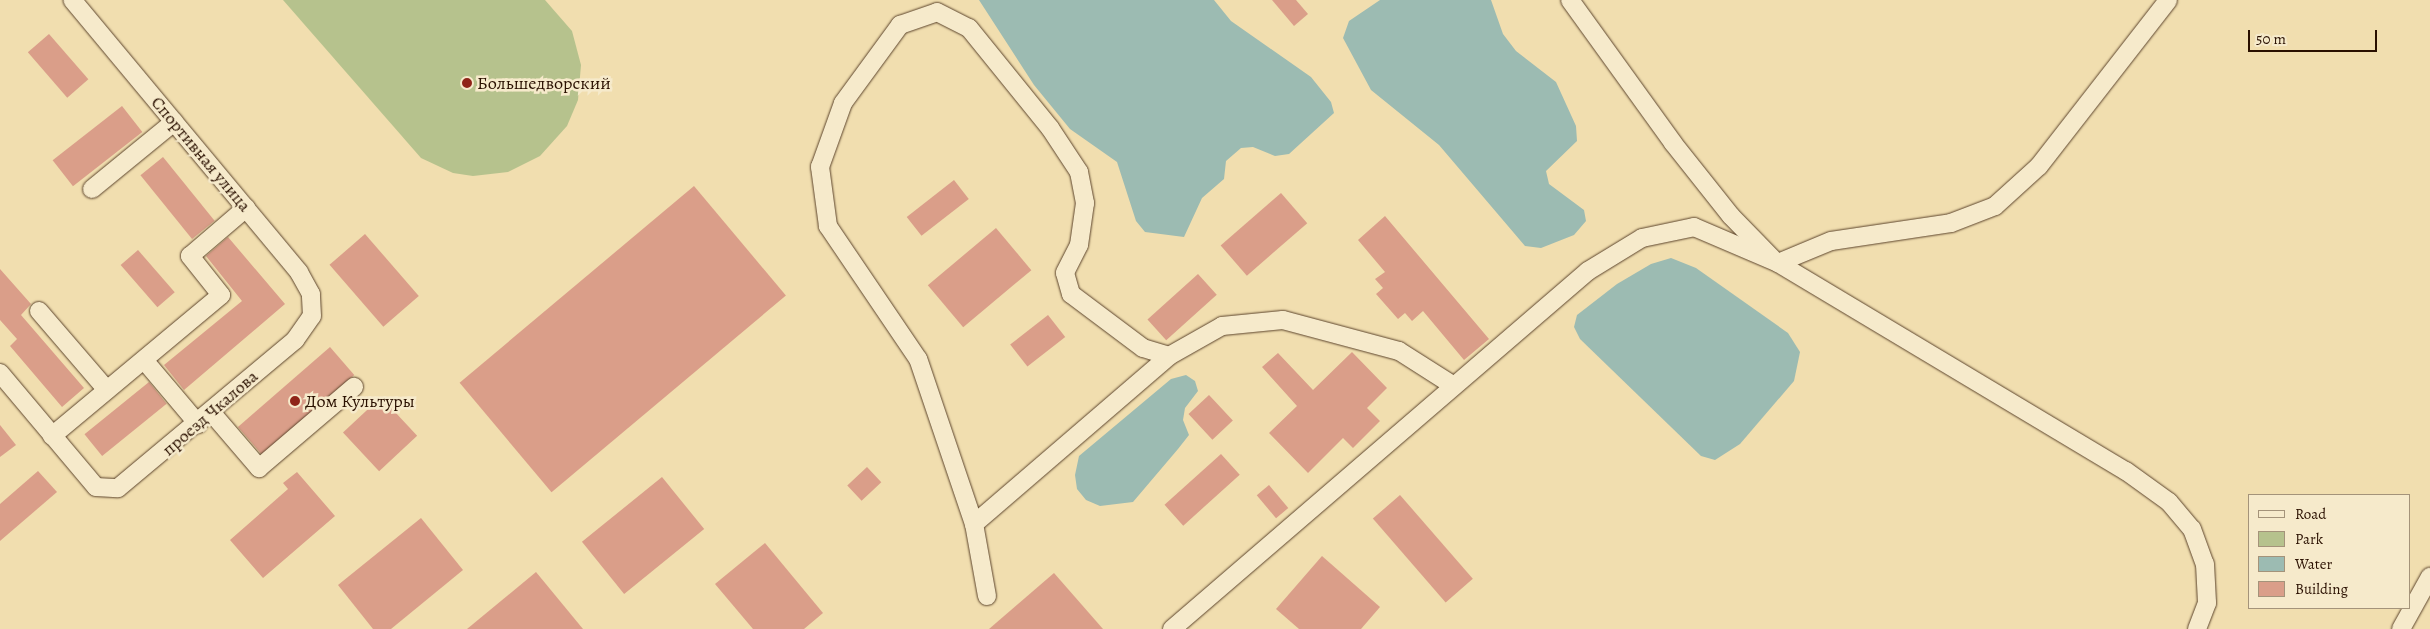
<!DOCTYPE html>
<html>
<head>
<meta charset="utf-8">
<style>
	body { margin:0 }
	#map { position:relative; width:2430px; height:629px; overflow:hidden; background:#f1deaf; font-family:Alegreya,serif }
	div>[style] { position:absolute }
	.green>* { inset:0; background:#b6c28d }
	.water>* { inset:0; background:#9cbbb2 }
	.building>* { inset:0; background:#da9e89; transform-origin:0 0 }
	.roads { filter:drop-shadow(0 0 1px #5c442c) drop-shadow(0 0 1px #5c442c) }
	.minor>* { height:18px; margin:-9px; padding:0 9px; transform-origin:9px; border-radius:9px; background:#f6eacb }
	.dots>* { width:14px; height:14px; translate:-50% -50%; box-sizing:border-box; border:2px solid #f6eacb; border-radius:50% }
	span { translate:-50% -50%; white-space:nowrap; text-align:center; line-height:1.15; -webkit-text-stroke:5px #f6eacb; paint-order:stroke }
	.poi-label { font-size:18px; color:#2a1000 }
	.left { translate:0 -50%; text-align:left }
	.street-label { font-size:18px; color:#2a1000 }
	.legend { position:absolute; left:2248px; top:494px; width:162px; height:115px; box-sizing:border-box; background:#f6eacb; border:1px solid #a4937a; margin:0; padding:6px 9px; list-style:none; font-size:15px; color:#2a1000 }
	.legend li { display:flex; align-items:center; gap:10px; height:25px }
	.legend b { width:25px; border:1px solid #a4937a }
	.scale { position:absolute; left:2248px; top:30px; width:129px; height:22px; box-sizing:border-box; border:2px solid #2a1000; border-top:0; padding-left:6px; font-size:15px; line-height:18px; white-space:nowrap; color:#2a1000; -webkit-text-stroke:4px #f6eacb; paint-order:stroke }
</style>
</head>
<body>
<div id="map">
	<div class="green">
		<div style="clip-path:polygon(283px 0,545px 0,572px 31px,581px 65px,578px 100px,567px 126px,540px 156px,508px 172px,473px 176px,453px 173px,421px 158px)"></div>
	</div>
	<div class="water">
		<div style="clip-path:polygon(979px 0,1214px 0,1231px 21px,1311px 77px,1331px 102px,1334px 113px,1289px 154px,1275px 156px,1253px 147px,1241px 148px,1226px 161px,1224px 179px,1202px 198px,1184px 237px,1145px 232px,1136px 221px,1117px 162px,1070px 129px,1034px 85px)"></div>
		<div style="clip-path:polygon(1380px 0,1491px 0,1503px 34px,1516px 51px,1556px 82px,1576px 126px,1577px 141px,1546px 171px,1549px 184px,1584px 210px,1586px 221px,1574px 235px,1541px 248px,1525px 246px,1439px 145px,1371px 90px,1343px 38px,1349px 21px)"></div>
		<div style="clip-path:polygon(1671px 258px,1696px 268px,1788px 333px,1800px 352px,1794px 381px,1740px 444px,1715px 460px,1701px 456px,1580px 339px,1574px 327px,1577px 315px,1617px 284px,1651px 264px)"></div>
		<div style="clip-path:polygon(1186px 375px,1195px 381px,1198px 391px,1185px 408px,1183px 420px,1189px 435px,1178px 449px,1133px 502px,1100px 506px,1086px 500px,1077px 489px,1075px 475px,1079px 456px,1171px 379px)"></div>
	</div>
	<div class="building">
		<div style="clip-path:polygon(1272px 0,1296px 0,1308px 14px,1294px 26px)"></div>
		<div style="left:49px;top:34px;width:60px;height:28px;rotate:49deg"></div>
		<div style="left:122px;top:106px;width:33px;height:88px;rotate:52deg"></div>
		<div style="left:163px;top:157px;width:82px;height:29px;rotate:51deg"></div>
		<div style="left:954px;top:180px;width:24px;height:60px;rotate:52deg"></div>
		<div style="left:694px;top:186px;width:143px;height:306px;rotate:50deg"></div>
		<div style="left:1281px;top:193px;width:40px;height:80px;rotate:49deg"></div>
		<div style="clip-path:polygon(1385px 216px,1489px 339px,1464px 360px,1423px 311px,1412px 321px,1405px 313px,1398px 319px,1376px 294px,1383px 288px,1375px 279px,1385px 272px,1358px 240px)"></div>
		<div style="left:996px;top:228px;width:55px;height:89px;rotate:50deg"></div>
		<div style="left:365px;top:234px;width:82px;height:47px;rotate:49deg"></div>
		<div style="clip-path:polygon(228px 237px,285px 304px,184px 390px,164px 365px,242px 301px,206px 256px)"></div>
		<div style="left:138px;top:250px;width:56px;height:23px;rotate:49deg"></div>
		<div style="clip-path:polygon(0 269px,31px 304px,21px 315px,84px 388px,62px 407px,10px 346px,17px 339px,0 320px)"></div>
		<div style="left:1198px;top:274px;width:28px;height:68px;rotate:48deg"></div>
		<div style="left:1048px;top:315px;width:28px;height:48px;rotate:52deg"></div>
		<div style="left:330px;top:347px;width:37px;height:122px;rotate:49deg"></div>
		<div style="clip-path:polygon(1352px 352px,1387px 388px,1367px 408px,1380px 421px,1353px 448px,1343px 438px,1308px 473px,1269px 433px,1297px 406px,1262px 367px,1278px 353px,1313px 390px)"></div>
		<div style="left:149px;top:382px;width:28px;height:83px;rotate:51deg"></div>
		<div style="left:1209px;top:395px;width:35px;height:28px;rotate:47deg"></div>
		<div style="left:381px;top:397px;width:53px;height:52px;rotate:47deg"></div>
		<div style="clip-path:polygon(0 425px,16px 445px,0 457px)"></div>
		<div style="left:1221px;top:454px;width:28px;height:76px;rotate:48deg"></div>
		<div style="left:867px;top:467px;width:21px;height:27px;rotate:47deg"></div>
		<div style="clip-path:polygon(38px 471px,57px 492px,0 541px,0 504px)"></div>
		<div style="clip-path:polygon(297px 472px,335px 516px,263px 578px,230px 540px,288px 489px,283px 483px)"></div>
		<div style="left:662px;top:477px;width:67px;height:103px;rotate:51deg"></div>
		<div style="left:1269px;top:485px;width:30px;height:16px;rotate:50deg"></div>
		<div style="left:1400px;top:495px;width:111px;height:36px;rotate:49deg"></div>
		<div style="clip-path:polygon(421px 518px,463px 570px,391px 629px,373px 629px,338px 585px)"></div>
		<div style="clip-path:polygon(765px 543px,823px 613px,804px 629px,753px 629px,715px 584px)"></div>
		<div style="clip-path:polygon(1322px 556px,1380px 607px,1361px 629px,1299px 629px,1276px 609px)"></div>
		<div style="clip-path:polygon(536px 572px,583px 629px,467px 629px)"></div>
		<div style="clip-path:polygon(1054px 573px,1103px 629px,989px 629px)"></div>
	</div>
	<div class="roads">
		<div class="minor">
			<div style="left:1570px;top:0;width:176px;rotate:54.2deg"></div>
			<div style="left:1673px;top:143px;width:93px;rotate:51.5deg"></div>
			<div style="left:1731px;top:216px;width:59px;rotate:45.7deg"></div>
			<div style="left:92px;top:189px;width:106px;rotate:-39.3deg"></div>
			<div style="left:1778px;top:263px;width:57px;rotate:-22.5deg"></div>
			<div style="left:1831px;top:241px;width:121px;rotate:-8.5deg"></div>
			<div style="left:1951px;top:223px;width:47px;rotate:-21.1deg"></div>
			<div style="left:1995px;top:206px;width:59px;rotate:-42.3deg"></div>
			<div style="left:2039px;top:166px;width:210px;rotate:-52.1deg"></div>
			<div style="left:39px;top:311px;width:104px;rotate:49.3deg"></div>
			<div style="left:144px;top:360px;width:84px;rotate:49.8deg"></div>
			<div style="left:0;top:373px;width:149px;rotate:49.9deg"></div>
			<div style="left:96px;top:487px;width:22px;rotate:3deg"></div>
			<div style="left:118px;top:488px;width:231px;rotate:-39.9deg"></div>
			<div style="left:295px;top:340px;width:29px;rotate:-55deg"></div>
			<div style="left:312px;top:316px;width:22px;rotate:-93deg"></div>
			<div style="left:311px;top:294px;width:25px;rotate:-119deg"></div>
			<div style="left:299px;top:272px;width:354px;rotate:-129.8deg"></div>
			<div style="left:211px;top:412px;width:74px;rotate:49.4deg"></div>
			<div style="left:259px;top:468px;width:125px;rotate:-40.5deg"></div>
			<div style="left:52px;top:436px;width:220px;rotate:-39.8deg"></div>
			<div style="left:221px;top:295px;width:50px;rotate:-128.5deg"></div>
			<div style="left:190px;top:256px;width:74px;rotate:-40.6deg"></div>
			<div style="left:974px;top:524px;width:257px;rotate:-40.7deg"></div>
			<div style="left:987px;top:596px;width:73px;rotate:-100.2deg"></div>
			<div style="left:974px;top:524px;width:174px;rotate:-108.7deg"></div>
			<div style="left:918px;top:359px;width:161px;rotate:-124.1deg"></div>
			<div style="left:828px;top:226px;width:60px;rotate:-97.7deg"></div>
			<div style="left:820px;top:167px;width:68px;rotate:-70.2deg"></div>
			<div style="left:843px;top:103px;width:97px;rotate:-53.8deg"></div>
			<div style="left:900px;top:25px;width:39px;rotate:-19deg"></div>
			<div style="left:937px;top:12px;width:36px;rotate:27deg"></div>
			<div style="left:969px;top:28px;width:129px;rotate:51deg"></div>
			<div style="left:1050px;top:128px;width:53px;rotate:56.6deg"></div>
			<div style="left:1079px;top:172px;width:32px;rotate:79deg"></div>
			<div style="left:1085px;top:203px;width:42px;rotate:98.1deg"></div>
			<div style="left:1079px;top:245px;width:31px;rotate:117deg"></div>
			<div style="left:1065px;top:273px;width:22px;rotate:74deg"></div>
			<div style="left:1071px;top:294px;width:90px;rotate:36.9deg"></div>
			<div style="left:1143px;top:348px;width:27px;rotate:17deg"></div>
			<div style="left:1169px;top:356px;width:61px;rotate:-29.5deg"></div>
			<div style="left:1222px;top:326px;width:61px;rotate:-5.6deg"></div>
			<div style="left:1283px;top:320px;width:120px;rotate:15deg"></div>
			<div style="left:1399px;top:351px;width:65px;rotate:32.5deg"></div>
			<div style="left:1172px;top:629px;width:549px;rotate:-40.71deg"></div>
			<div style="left:1588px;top:271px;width:63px;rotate:-31.4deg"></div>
			<div style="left:1642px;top:238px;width:53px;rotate:-11.9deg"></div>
			<div style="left:1694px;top:227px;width:91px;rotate:23.2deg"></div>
			<div style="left:1778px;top:263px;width:405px;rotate:30.9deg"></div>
			<div style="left:2126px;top:471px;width:53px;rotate:35.8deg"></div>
			<div style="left:2169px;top:502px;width:35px;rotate:50deg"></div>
			<div style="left:2192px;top:529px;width:37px;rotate:70deg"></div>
			<div style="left:2205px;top:564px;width:39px;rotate:87deg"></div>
			<div style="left:2207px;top:603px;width:28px;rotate:111deg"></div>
			<div style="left:2401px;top:629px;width:60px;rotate:-60.9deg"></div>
		</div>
	</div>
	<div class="dots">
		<div style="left:467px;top:83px;background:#8f2418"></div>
		<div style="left:295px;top:401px;background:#8f2418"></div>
	</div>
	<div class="poi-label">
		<span class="left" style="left:477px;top:83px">Большедворский</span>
		<span class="left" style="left:305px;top:401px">Дом Культуры</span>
	</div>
	<div class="street-label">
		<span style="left:201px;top:154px;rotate:50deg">Спортивная улица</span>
		<span style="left:210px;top:413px;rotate:-41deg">проезд Чкалова</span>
	</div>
	<ul class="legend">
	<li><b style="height:6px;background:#f6eacb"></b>Road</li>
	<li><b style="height:14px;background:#b6c28d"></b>Park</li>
	<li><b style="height:14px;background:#9cbbb2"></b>Water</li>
	<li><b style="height:14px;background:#da9e89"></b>Building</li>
	</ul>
	<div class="scale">50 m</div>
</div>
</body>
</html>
